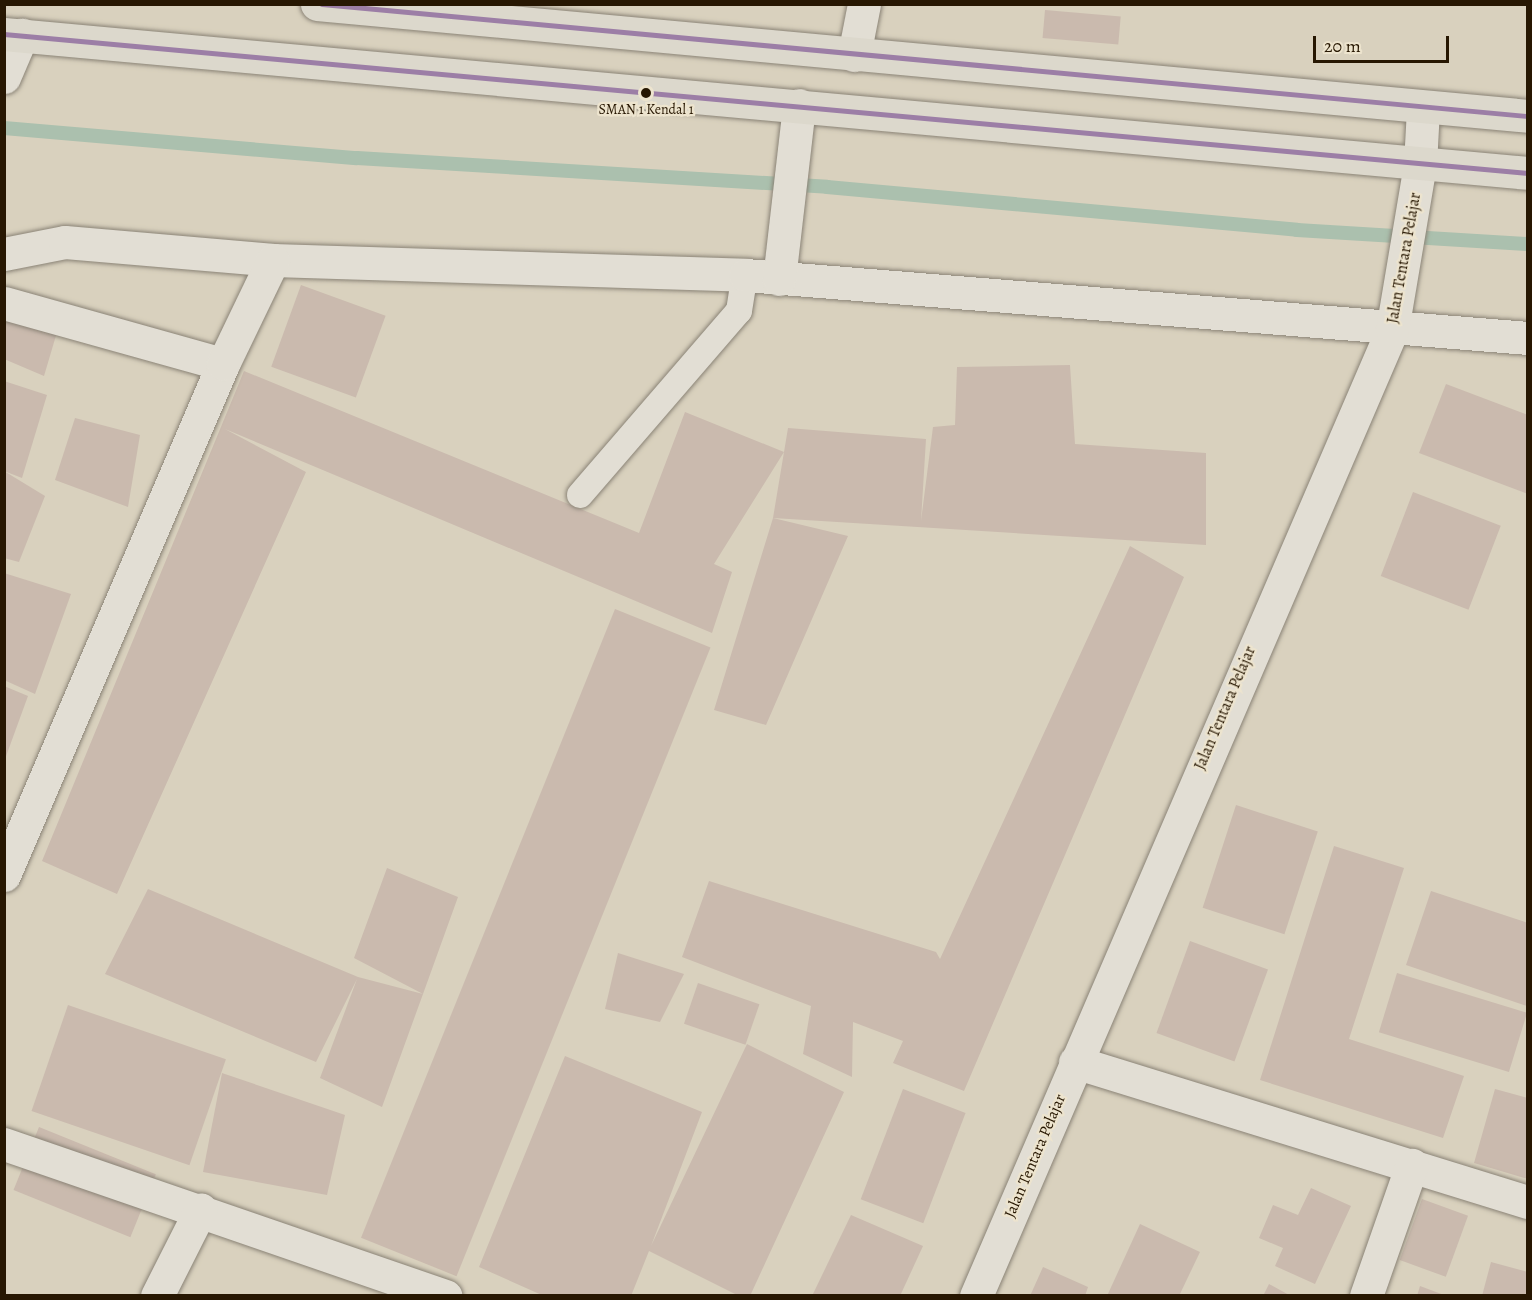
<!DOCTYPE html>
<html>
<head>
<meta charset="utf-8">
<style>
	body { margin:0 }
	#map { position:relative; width:1532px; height:1300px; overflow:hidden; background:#d9d1be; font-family:Alegreya,serif }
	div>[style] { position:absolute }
	.stream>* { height:14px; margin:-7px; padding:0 7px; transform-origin:7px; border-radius:7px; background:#abc0ae }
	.building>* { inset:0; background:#cabaae; transform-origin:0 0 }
	.roads { filter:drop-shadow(0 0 2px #8a8376) drop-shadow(0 0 2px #8a8376) }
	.service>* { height:26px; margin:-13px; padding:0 13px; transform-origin:13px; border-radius:13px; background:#e2ded4 }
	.minor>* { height:33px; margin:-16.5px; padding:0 16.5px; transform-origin:16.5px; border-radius:16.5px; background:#e2ded4 }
	.trunk>* { height:33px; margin:-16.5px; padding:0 16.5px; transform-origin:16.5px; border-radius:16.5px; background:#dcd8cc }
	.bus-1>* { height:4.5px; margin:-2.25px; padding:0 2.25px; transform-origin:2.25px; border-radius:2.25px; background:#9c7ea6 }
	.dots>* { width:16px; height:16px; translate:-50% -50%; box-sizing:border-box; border:3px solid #ede4ce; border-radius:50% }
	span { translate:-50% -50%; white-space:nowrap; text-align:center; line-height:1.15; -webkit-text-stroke:4.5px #ede4ce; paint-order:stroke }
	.bus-label { font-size:14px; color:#271702 }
	.street-label { font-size:16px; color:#271702 }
	.frame { position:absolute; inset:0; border:6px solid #271702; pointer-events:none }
	.scale { position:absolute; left:1313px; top:36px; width:136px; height:27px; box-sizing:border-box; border:3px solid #271702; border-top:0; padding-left:8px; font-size:18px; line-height:21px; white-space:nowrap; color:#271702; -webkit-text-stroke:4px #ede4ce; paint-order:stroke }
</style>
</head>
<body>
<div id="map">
	<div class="stream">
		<div style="left:4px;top:128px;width:354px;rotate:4.9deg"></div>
		<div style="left:357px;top:158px;width:471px;rotate:3.5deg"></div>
		<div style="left:827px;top:187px;width:472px;rotate:5.2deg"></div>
		<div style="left:1297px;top:230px;width:231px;rotate:3.5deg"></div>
	</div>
	<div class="building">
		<div style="left:1045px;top:10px;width:76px;height:28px;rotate:5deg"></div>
		<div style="left:301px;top:285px;width:90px;height:87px;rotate:20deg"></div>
		<div style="clip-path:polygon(4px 301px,60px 322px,44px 376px,4px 359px)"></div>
		<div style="clip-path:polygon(1070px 365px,1075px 444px,1206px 453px,1206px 545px,773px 518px,848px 536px,766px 725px,714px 710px,773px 518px,788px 428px,926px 439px,921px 521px,933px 427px,955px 425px,957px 367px)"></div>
		<div style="clip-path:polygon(244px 371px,639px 533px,685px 412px,784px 452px,714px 564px,732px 572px,712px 633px,225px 429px,306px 472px,117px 894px,42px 861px)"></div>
		<div style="clip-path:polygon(4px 381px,47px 395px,22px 478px,4px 471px)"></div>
		<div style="clip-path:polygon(1446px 384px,1528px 415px,1528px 494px,1419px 453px)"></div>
		<div style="clip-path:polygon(75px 418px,140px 435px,128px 507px,55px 480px)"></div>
		<div style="clip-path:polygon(4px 471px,45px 496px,19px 562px,4px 558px)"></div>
		<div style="left:1413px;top:492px;width:94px;height:90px;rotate:21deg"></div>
		<div style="clip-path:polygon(1130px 546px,1184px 577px,964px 1091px,893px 1063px,903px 1041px,853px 1022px,852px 1077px,803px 1054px,811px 1006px,682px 957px,709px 881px,936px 952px,940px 959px)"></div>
		<div style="clip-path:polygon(4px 573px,71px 594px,35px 694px,4px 680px)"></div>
		<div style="left:615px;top:609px;width:103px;height:678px;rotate:22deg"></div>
		<div style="clip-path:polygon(4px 686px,28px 696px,5px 759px,4px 759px)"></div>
		<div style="left:1236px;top:805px;width:86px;height:108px;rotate:18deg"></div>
		<div style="clip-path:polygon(1334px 846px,1404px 868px,1349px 1039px,1464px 1076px,1443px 1138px,1260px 1080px)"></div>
		<div style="clip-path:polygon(387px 868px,458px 897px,423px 994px,382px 1107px,320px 1078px,357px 979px,316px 1062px,105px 974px,148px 889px,358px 977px,423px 994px,354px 958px)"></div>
		<div style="clip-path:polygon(1431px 891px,1528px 923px,1527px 1006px,1406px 965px)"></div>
		<div style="left:1190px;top:941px;width:83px;height:98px;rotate:20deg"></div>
		<div style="clip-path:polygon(618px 953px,684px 974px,660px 1022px,605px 1009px)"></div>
		<div style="left:1397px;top:973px;width:136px;height:62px;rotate:17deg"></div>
		<div style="left:698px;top:983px;width:65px;height:43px;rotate:19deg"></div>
		<div style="left:68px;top:1005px;width:167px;height:112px;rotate:19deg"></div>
		<div style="clip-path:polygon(747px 1044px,844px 1092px,750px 1296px,739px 1296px,649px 1251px,631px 1296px,544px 1296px,479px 1267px,565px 1056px,702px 1112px,651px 1246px)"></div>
		<div style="clip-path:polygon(222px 1073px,345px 1115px,327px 1195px,203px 1172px)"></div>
		<div style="left:903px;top:1089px;width:67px;height:118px;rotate:21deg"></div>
		<div style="clip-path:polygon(1495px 1089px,1528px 1098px,1528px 1179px,1474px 1163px)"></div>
		<div style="left:39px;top:1127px;width:126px;height:68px;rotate:22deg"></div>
		<div style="clip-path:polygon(1311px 1188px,1351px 1206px,1315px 1284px,1275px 1266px,1283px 1248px,1259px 1238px,1273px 1205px,1298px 1215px)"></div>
		<div style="left:1422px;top:1199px;width:49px;height:65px;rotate:20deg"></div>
		<div style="clip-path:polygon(851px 1215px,923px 1246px,900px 1296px,812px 1296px)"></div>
		<div style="clip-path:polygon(1140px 1224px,1200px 1252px,1179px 1296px,1107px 1296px)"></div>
		<div style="clip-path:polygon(1491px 1262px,1528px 1272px,1528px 1296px,1482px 1296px)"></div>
		<div style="clip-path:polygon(1043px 1267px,1088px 1287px,1085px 1296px,1030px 1296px)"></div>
		<div style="clip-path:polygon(1269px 1284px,1291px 1296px,1263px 1296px)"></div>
		<div style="clip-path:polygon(1420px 1286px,1444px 1295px,1444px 1296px,1417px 1296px)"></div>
	</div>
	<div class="roads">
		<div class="service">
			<div style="left:580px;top:495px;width:243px;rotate:-49.2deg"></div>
			<div style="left:739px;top:311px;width:36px;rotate:-81deg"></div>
		</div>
		<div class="minor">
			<div style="left:854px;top:55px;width:52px;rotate:-78.9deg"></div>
			<div style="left:4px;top:77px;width:46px;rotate:-66.8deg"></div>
			<div style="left:4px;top:254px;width:62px;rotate:-11.1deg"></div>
			<div style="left:65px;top:242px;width:209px;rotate:4.9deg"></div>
			<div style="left:273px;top:260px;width:472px;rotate:1.8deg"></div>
			<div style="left:745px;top:275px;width:786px;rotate:4.6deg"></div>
			<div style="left:779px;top:279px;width:175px;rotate:-83.4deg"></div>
			<div style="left:4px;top:303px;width:227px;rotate:15.6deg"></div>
			<div style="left:4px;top:875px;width:556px;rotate:-66.8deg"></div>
			<div style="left:223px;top:364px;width:115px;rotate:-64.3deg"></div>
			<div style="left:1075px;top:1062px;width:474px;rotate:17.2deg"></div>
			<div style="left:4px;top:1144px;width:467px;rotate:19deg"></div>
			<div style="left:157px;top:1296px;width:97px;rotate:-63.2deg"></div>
			<div style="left:976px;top:1296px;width:1052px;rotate:-66.7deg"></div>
			<div style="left:1392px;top:330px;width:168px;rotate:-80.4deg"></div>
			<div style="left:1420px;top:164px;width:56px;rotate:-86.9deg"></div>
			<div style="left:1366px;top:1296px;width:139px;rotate:-70.7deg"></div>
		</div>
		<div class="trunk">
			<div style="left:317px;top:4px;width:1216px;rotate:5.28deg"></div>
			<div style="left:4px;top:34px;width:1530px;rotate:5.21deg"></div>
		</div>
	</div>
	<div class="bus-1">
		<div style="left:322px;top:4px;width:1211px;rotate:5.31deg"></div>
		<div style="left:4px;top:34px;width:1530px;rotate:5.21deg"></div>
	</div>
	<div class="dots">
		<div style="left:646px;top:93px;background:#271702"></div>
	</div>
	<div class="bus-label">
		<span style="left:646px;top:110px">SMAN 1 Kendal 1</span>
	</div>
	<div class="street-label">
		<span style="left:1404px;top:258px;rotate:-80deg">Jalan Tentara Pelajar</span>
		<span style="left:1225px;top:708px;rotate:-67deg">Jalan Tentara Pelajar</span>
		<span style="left:1035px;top:1156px;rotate:-67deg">Jalan Tentara Pelajar</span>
	</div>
	<div class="frame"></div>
	<div class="scale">20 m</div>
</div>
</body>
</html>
